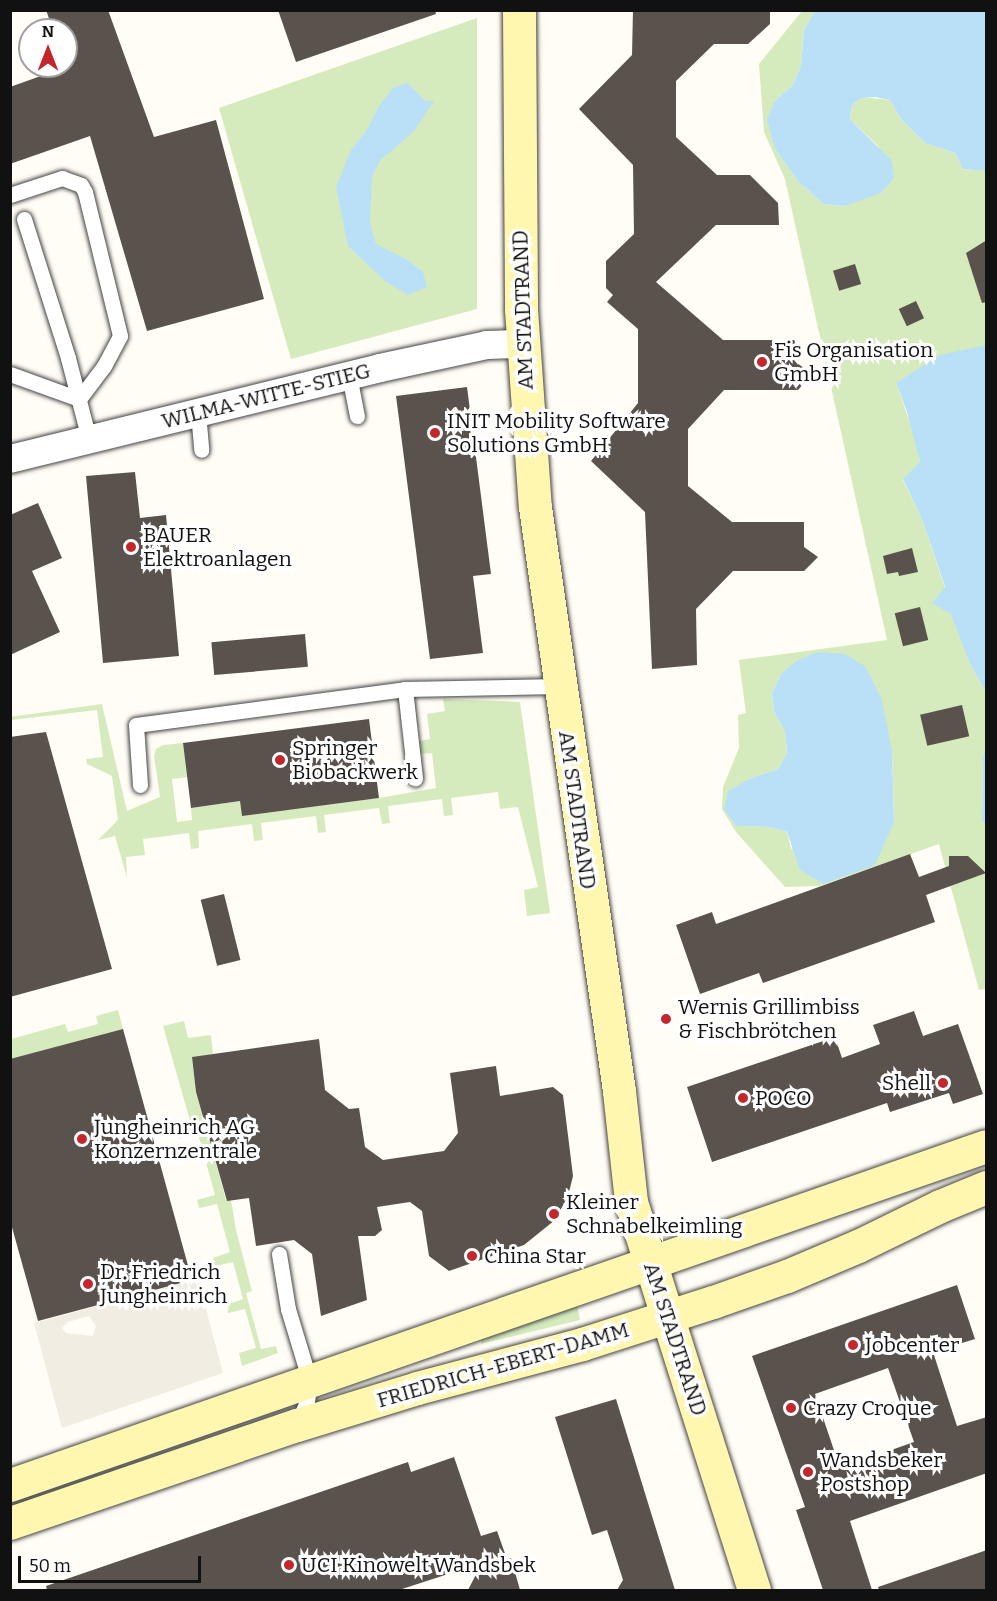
<!DOCTYPE html>
<html>
<head>
<meta charset="utf-8">
<style>
	body { margin:0 }
	#map { position:relative; width:997px; height:1601px; overflow:hidden; background:#fffdf5; font-family:Bitter,serif }
	div>[style] { position:absolute }
	.green>* { inset:0; background:#d5ebbd }
	.plaza>* { inset:0; background:#f1ede2 }
	.water>* { inset:0; background:#b9e0f7 }
	.building>* { inset:0; background:#5a524d; transform-origin:0 0 }
	.roads { filter:drop-shadow(0 0 2px #444) drop-shadow(0 0 2px #444) }
	.lane>* { height:15px; margin:-7.5px; padding:0 7.5px; transform-origin:7.5px; border-radius:7.5px; background:#fff }
	.street>* { height:28px; margin:-14px; padding:0 14px; transform-origin:14px; border-radius:14px; background:#fff }
	.secondary>* { height:33px; margin:-16.5px; padding:0 16.5px; transform-origin:16.5px; border-radius:16.5px; background:#fff6b0 }
	.dots>* { width:16px; height:16px; translate:-50% -50%; box-sizing:border-box; border:3px solid #fff; border-radius:50% }
	span { translate:-50% -50%; white-space:nowrap; text-align:center; line-height:1.15; -webkit-text-stroke:6px #fff; paint-order:stroke }
	.street-label { font-size:21px; color:#111 }
	.poi-label { font-size:21px; color:#111 }
	.left { translate:0 -50%; text-align:left }
	.right { translate:-100% -50%; text-align:right }
	.frame { position:absolute; inset:0; border:12px solid #111; pointer-events:none }
	.north { position:absolute; left:18px; top:18px; width:60px; height:60px; box-sizing:border-box; background:#fff; border:2px solid #a0a0a0; border-radius:50%; rotate:0deg; font-size:16px; font-weight:700; line-height:24px; text-align:center; color:#111 }
	.north::after { content:''; display:block; margin:auto; width:21px; height:27px; background:#c4262e; clip-path:polygon(50% 0,100% 100%,50% 72%,0 100%) }
	.scale { position:absolute; left:18px; top:1556px; width:183px; height:27px; box-sizing:border-box; border:3px solid #111; border-top:0; padding-left:8px; font-size:18px; line-height:21px; white-space:nowrap; color:#111; -webkit-text-stroke:4px #fff; paint-order:stroke }
</style>
</head>
<body>
<div id="map">
	<div class="green">
		<div style="clip-path:polygon(evenodd,802px 11px,815px 11px,804px 30px,801px 65px,793px 85px,775px 101px,775px 149px,798px 181px,823px 204px,846px 206px,879px 147px,850px 119px,852px 105px,861px 97px,890px 100px,901px 119px,925px 143px,955px 153px,963px 169px,986px 171px,986px 345px,965px 351px,896px 383px,916px 440px,920px 463px,903px 480px,922px 519px,970px 664px,986px 692px,986px 749px,983px 755px,982px 822px,986px 824px,986px 989px,979px 990px,939px 844px,820px 886px,785px 887px,736px 832px,722px 809px,723px 787px,739px 748px,738px 715px,746px 713px,739px 660px,887px 640px,785px 179px,764px 132px,759px 64px,802px 11px,781px 674px,892px 750px,894px 822px,791px 849px,787px 832px,770px 827px,736px 826px,749px 779px,778px 769px,787px 753px,785px 731px,774px 712px,772px 693px,781px 674px)"></div>
		<div style="clip-path:polygon(477px 18px,477px 309px,291px 359px,219px 108px)"></div>
		<div style="clip-path:polygon(443px 699px,520px 702px,550px 913px,527px 916px,524px 890px,538px 887px,518px 807px,500px 809px,498px 792px,451px 798px,453px 815px,444px 816px,442px 799px,388px 806px,390px 823px,382px 824px,379px 808px,324px 815px,326px 832px,318px 833px,316px 816px,261px 823px,263px 840px,254px 841px,252px 824px,198px 831px,199px 848px,191px 849px,189px 833px,143px 839px,145px 855px,126px 857px,127px 878px,115px 836px,98px 840px,118px 820px,112px 776px,87px 764px,86px 759px,103px 757px,97px 710px,11px 720px,10px 717px,102px 704px,127px 811px,160px 797px,154px 756px,156px 749px,163px 745px,183px 743px,187px 777px,172px 779px,177px 822px,192px 820px,191px 808px,240px 801px,242px 816px,379px 798px,436px 788px,432px 753px,421px 754px,419px 741px,430px 739px,427px 714px,445px 711px)"></div>
		<div style="clip-path:polygon(118px 1010px,123px 1029px,11px 1059px,11px 1039px,65px 1024px,68px 1032px,98px 1024px,96px 1016px)"></div>
		<div style="clip-path:polygon(184px 1021px,188px 1038px,211px 1035px,213px 1054px,192px 1058px,196px 1092px,226px 1200px,231px 1200px,236px 1230px,252px 1291px,246px 1293px,261px 1349px,276px 1346px,278px 1353px,242px 1366px,239px 1353px,256px 1348px,245px 1309px,228px 1313px,226px 1305px,243px 1299px,233px 1262px,215px 1266px,213px 1258px,230px 1252px,217px 1204px,199px 1208px,197px 1200px,215px 1195px,198px 1134px,180px 1139px,179px 1135px,191px 1124px,163px 1026px)"></div>
		<div style="clip-path:polygon(577px 1305px,580px 1320px,481px 1344px,481px 1338px)"></div>
	</div>
	<div class="plaza">
		<div style="clip-path:polygon(evenodd,198px 1279px,223px 1373px,62px 1428px,34px 1323px,198px 1279px,89px 1316px,96px 1326px,93px 1336px,66px 1333px,62px 1328px,68px 1322px,89px 1316px)"></div>
	</div>
	<div class="water">
		<div style="clip-path:polygon(815px 11px,986px 11px,986px 171px,963px 169px,955px 153px,925px 143px,901px 119px,890px 100px,875px 97px,861px 98px,852px 105px,850px 119px,892px 161px,894px 178px,881px 193px,845px 206px,823px 204px,798px 181px,775px 149px,767px 119px,775px 101px,793px 85px,801px 65px,804px 30px)"></div>
		<div style="clip-path:polygon(408px 83px,425px 101px,434px 101px,414px 131px,380px 161px,372px 177px,370px 223px,376px 244px,408px 260px,423px 272px,427px 287px,408px 295px,385px 281px,348px 246px,336px 188px,351px 150px,367px 130px,379px 106px,394px 87px)"></div>
		<div style="clip-path:polygon(986px 345px,986px 692px,970px 664px,951px 614px,932px 603px,945px 587px,922px 519px,903px 479px,920px 462px,907px 412px,896px 383px,940px 355px)"></div>
		<div style="clip-path:polygon(817px 652px,845px 654px,865px 666px,881px 697px,892px 750px,894px 822px,875px 865px,823px 884px,800px 870px,787px 832px,770px 827px,736px 826px,724px 809px,728px 791px,749px 779px,778px 769px,787px 753px,785px 731px,774px 712px,772px 693px,781px 674px,796px 661px)"></div>
		<div style="clip-path:polygon(986px 749px,986px 824px,982px 822px,983px 755px)"></div>
	</div>
	<div class="building">
		<div style="clip-path:polygon(46px 10px,108px 10px,154px 137px,216px 120px,264px 299px,147px 331px,90px 136px,10px 164px,10px 87px,66px 67px,66px 30px,53px 30px)"></div>
		<div style="clip-path:polygon(278px 10px,435px 10px,436px 14px,296px 62px)"></div>
		<div style="clip-path:polygon(633px 10px,770px 10px,770px 24px,748px 44px,714px 44px,676px 81px,676px 137px,717px 175px,750px 175px,778px 203px,779px 225px,716px 225px,656px 282px,723px 340px,797px 340px,797px 363px,812px 374px,798px 390px,724px 390px,688px 429px,688px 486px,732px 522px,804px 522px,804px 547px,818px 557px,804px 571px,733px 571px,696px 609px,697px 665px,652px 669px,645px 512px,591px 461px,638px 403px,638px 329px,607px 302px,613px 295px,606px 288px,606px 261px,634px 234px,633px 165px,579px 109px,632px 55px)"></div>
		<div style="clip-path:polygon(987px 240px,987px 302px,982px 303px,966px 253px)"></div>
		<div style="left:855px;top:264px;width:21px;height:23px;rotate:73deg"></div>
		<div style="left:916px;top:301px;width:19px;height:19px;rotate:65deg"></div>
		<div style="clip-path:polygon(467px 387px,491px 574px,473px 576px,483px 653px,430px 659px,396px 396px)"></div>
		<div style="clip-path:polygon(135px 472px,140px 518px,166px 515px,179px 656px,103px 663px,86px 476px)"></div>
		<div style="clip-path:polygon(38px 503px,62px 558px,32px 571px,60px 632px,10px 655px,10px 515px)"></div>
		<div style="clip-path:polygon(912px 548px,918px 572px,899px 576px,898px 572px,887px 574px,883px 556px)"></div>
		<div style="left:920px;top:607px;width:34px;height:26px;rotate:76deg"></div>
		<div style="left:305px;top:634px;width:33px;height:94px;rotate:85deg"></div>
		<div style="left:962px;top:705px;width:32px;height:43px;rotate:77deg"></div>
		<div style="clip-path:polygon(369px 719px,379px 798px,242px 816px,240px 801px,191px 808px,183px 743px)"></div>
		<div style="clip-path:polygon(46px 732px,112px 969px,10px 997px,10px 737px)"></div>
		<div style="clip-path:polygon(910px 854px,919px 877px,949px 866px,949px 856px,968px 856px,986px 873px,926px 895px,935px 922px,763px 983px,759px 973px,700px 994px,676px 925px,712px 912px,716px 924px)"></div>
		<div style="left:224px;top:894px;width:68px;height:24px;rotate:76deg"></div>
		<div style="clip-path:polygon(914px 1011px,923px 1036px,958px 1024px,983px 1094px,953px 1104px,949px 1093px,890px 1112px,887px 1103px,712px 1162px,687px 1087px,835px 1037px,842px 1058px,880px 1044px,873px 1025px)"></div>
		<div style="clip-path:polygon(123px 1029px,192px 1280px,38px 1321px,10px 1220px,10px 1059px)"></div>
		<div style="clip-path:polygon(319px 1039px,325px 1090px,349px 1109px,359px 1108px,365px 1147px,383px 1160px,444px 1151px,458px 1133px,450px 1073px,496px 1066px,500px 1096px,553px 1087px,563px 1095px,573px 1176px,568px 1196px,555px 1220px,524px 1245px,449px 1271px,429px 1256px,422px 1211px,410px 1202px,377px 1207px,382px 1230px,375px 1236px,358px 1236px,367px 1300px,321px 1316px,312px 1254px,294px 1240px,256px 1246px,249px 1198px,227px 1201px,196px 1092px,192px 1057px)"></div>
		<div style="clip-path:polygon(evenodd,957px 1285px,975px 1339px,933px 1352px,957px 1426px,987px 1417px,987px 1473px,850px 1521px,872px 1590px,823px 1590px,796px 1510px,805px 1507px,752px 1356px,957px 1285px,888px 1368px,914px 1442px,840px 1468px,815px 1394px,888px 1368px)"></div>
		<div style="clip-path:polygon(616px 1399px,652px 1516px,675px 1590px,617px 1590px,623px 1580px,607px 1530px,592px 1535px,555px 1417px)"></div>
		<div style="clip-path:polygon(454px 1457px,481px 1536px,497px 1531px,507px 1559px,511px 1558px,520px 1590px,468px 1590px,482px 1563px,399px 1590px,47px 1590px,46px 1586px,408px 1462px,411px 1472px)"></div>
		<div style="clip-path:polygon(987px 1550px,987px 1590px,879px 1590px,878px 1587px)"></div>
	</div>
	<div class="roads">
		<div class="lane">
			<div style="left:10px;top:195px;width:55px;rotate:-18.1deg"></div>
			<div style="left:62px;top:178px;width:20px;rotate:20deg"></div>
			<div style="left:81px;top:185px;width:8px;rotate:60deg"></div>
			<div style="left:85px;top:192px;width:148px;rotate:76.3deg"></div>
			<div style="left:120px;top:336px;width:34px;rotate:118deg"></div>
			<div style="left:104px;top:366px;width:41px;rotate:127.1deg"></div>
			<div style="left:79px;top:399px;width:73px;rotate:-160.1deg"></div>
			<div style="left:24px;top:219px;width:146px;rotate:72.4deg"></div>
			<div style="left:68px;top:358px;width:84px;rotate:75.5deg"></div>
			<div style="left:349px;top:375px;width:42px;rotate:79deg"></div>
			<div style="left:198px;top:412px;width:38px;rotate:85deg"></div>
			<div style="left:405px;top:689px;width:90px;rotate:83.6deg"></div>
			<div style="left:140px;top:785px;width:60px;rotate:-93.8deg"></div>
			<div style="left:136px;top:725px;width:271px;rotate:-7.6deg"></div>
			<div style="left:405px;top:689px;width:154px;rotate:-1.1deg"></div>
			<div style="left:279px;top:1254px;width:56px;rotate:80.7deg"></div>
			<div style="left:288px;top:1309px;width:76px;rotate:73.2deg"></div>
			<div style="left:310px;top:1382px;width:19px;rotate:99deg"></div>
			<div style="left:307px;top:1401px;width:24px;rotate:112deg"></div>
		</div>
		<div class="street">
			<div style="left:10px;top:459px;width:381px;rotate:-13.8deg"></div>
			<div style="left:380px;top:368px;width:109px;rotate:-12.1deg"></div>
			<div style="left:487px;top:345px;width:36px;rotate:-2deg"></div>
		</div>
		<div class="secondary">
			<div style="left:519px;top:10px;width:299px;rotate:89.6deg"></div>
			<div style="left:521px;top:309px;width:198px;rotate:86deg"></div>
			<div style="left:535px;top:507px;width:590px;rotate:81.81deg"></div>
			<div style="left:619px;top:1091px;width:112px;rotate:83.8deg"></div>
			<div style="left:631px;top:1202px;width:407px;rotate:72.4deg"></div>
			<div style="left:10px;top:1485px;width:1033px;rotate:-19.15deg"></div>
			<div style="left:10px;top:1523px;width:303px;rotate:-18.9deg"></div>
			<div style="left:297px;top:1425px;width:126px;rotate:-17.1deg"></div>
			<div style="left:417px;top:1388px;width:171px;rotate:-14.9deg"></div>
			<div style="left:582px;top:1344px;width:138px;rotate:-17.8deg"></div>
			<div style="left:713px;top:1302px;width:78px;rotate:-19.4deg"></div>
			<div style="left:787px;top:1276px;width:77px;rotate:-22.9deg"></div>
			<div style="left:858px;top:1246px;width:91px;rotate:-26deg"></div>
			<div style="left:940px;top:1206px;width:50px;rotate:-22.4deg"></div>
		</div>
	</div>
	<div class="dots">
		<div style="left:762px;top:362px;background:#c4262e"></div>
		<div style="left:435px;top:433px;background:#c4262e"></div>
		<div style="left:131px;top:547px;background:#c4262e"></div>
		<div style="left:280px;top:760px;background:#c4262e"></div>
		<div style="left:666px;top:1019px;background:#c4262e"></div>
		<div style="left:943px;top:1083px;background:#c4262e"></div>
		<div style="left:743px;top:1098px;background:#c4262e"></div>
		<div style="left:82px;top:1139px;background:#c4262e"></div>
		<div style="left:554px;top:1214px;background:#c4262e"></div>
		<div style="left:472px;top:1256px;background:#c4262e"></div>
		<div style="left:88px;top:1284px;background:#c4262e"></div>
		<div style="left:853px;top:1345px;background:#c4262e"></div>
		<div style="left:791px;top:1408px;background:#c4262e"></div>
		<div style="left:808px;top:1472px;background:#c4262e"></div>
		<div style="left:289px;top:1565px;background:#c4262e"></div>
	</div>
	<div class="street-label">
		<span style="left:523px;top:310px;rotate:-92deg">AM STADTRAND</span>
		<span style="left:266px;top:396px;rotate:-14deg">WILMA-WITTE-STIEG</span>
		<span style="left:577px;top:810px;rotate:82deg">AM STADTRAND</span>
		<span style="left:675px;top:1339px;rotate:72deg">AM STADTRAND</span>
		<span style="left:503px;top:1365px;rotate:-16deg">FRIEDRICH-EBERT-DAMM</span>
	</div>
	<div class="poi-label">
		<span class="left" style="left:774px;top:362px">Fis Organisation<br>GmbH</span>
		<span class="left" style="left:447px;top:433px">INIT Mobility Software<br>Solutions GmbH</span>
		<span class="left" style="left:143px;top:547px">BAUER<br>Elektroanlagen</span>
		<span class="left" style="left:292px;top:760px">Springer<br>Biobackwerk</span>
		<span class="left" style="left:678px;top:1019px">Wernis Grillimbiss<br>&amp; Fischbrötchen</span>
		<span class="right" style="left:931px;top:1083px">Shell</span>
		<span class="left" style="left:755px;top:1098px">POCO</span>
		<span class="left" style="left:94px;top:1139px">Jungheinrich AG<br>Konzernzentrale</span>
		<span class="left" style="left:566px;top:1214px">Kleiner<br>Schnabelkeimling</span>
		<span class="left" style="left:484px;top:1256px">China Star</span>
		<span class="left" style="left:100px;top:1284px">Dr. Friedrich<br>Jungheinrich</span>
		<span class="left" style="left:865px;top:1345px">Jobcenter</span>
		<span class="left" style="left:803px;top:1408px">Crazy Croque</span>
		<span class="left" style="left:820px;top:1472px">Wandsbeker<br>Postshop</span>
		<span class="left" style="left:301px;top:1565px">UCI Kinowelt Wandsbek</span>
	</div>
	<div class="frame"></div>
	<div class="north">N</div>
	<div class="scale">50 m</div>
</div>
</body>
</html>
